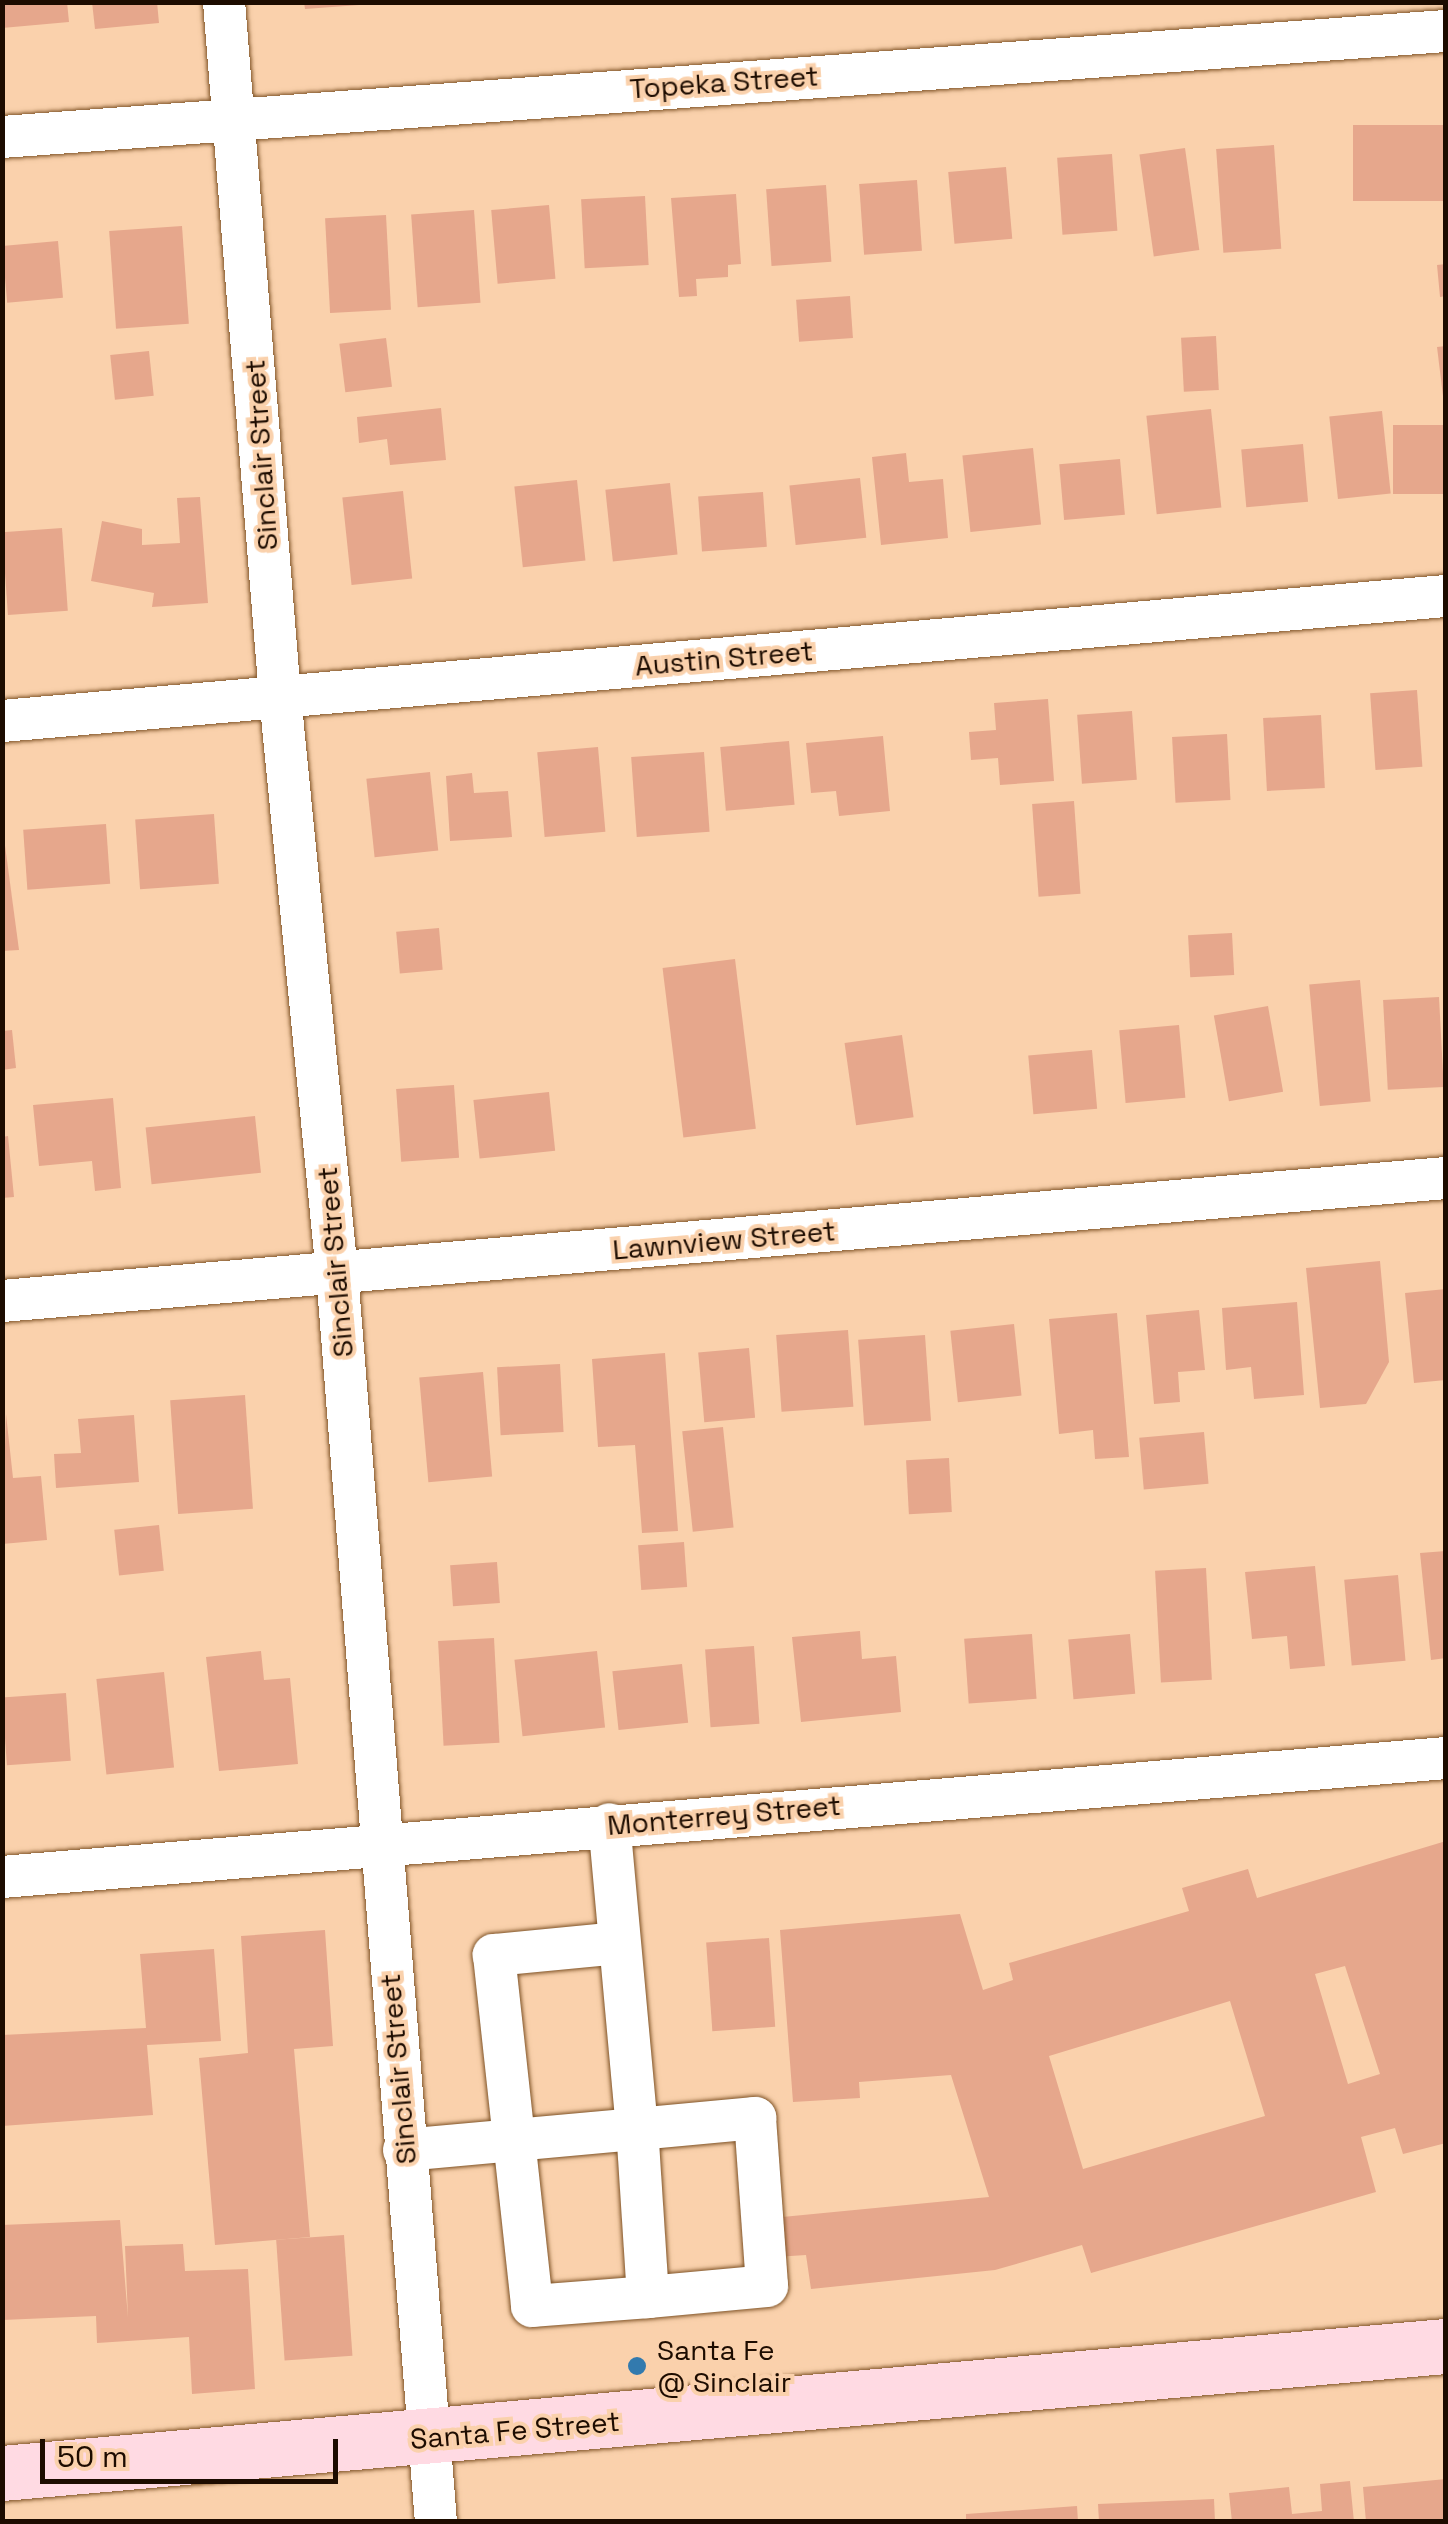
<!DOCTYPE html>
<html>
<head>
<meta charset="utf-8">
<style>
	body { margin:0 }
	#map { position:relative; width:1448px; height:2524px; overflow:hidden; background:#fad1ac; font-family:"Space Grotesk",sans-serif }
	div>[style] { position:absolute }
	.building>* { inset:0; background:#e6a78c; transform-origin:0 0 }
	.roads { filter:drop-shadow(0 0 2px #7f5326) drop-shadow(0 0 2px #7f5326) }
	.minor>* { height:42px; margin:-21px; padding:0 21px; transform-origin:21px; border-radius:21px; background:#fff }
	.major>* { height:55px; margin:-27.5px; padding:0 27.5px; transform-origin:27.5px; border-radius:27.5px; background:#ffdae3 }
	.dots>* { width:28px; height:28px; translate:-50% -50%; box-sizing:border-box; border:5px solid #fad1ac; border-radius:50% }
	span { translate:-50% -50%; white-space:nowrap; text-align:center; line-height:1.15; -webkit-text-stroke:8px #fad1ac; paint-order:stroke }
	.street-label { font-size:28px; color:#1d0c00 }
	.poi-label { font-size:28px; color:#1d0c00 }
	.left { translate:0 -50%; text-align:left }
	.frame { position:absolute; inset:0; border:5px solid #1d0c00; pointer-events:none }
	.scale { position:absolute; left:40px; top:2439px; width:298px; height:45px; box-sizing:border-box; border:5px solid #1d0c00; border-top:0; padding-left:12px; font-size:30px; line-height:35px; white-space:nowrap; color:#1d0c00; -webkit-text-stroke:8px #fad1ac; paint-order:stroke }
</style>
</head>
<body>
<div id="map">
	<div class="building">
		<div style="clip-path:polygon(2px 2px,67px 2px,69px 22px,2px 28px)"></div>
		<div style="clip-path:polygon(92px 2px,157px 2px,159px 23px,95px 29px)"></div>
		<div style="clip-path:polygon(304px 2px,359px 2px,359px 5px,305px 9px)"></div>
		<div style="left:1446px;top:125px;width:76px;height:93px;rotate:90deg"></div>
		<div style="left:1274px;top:145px;width:104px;height:58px;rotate:86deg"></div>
		<div style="left:1185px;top:148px;width:103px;height:46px;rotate:82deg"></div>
		<div style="left:1112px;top:154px;width:77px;height:55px;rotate:86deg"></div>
		<div style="left:1006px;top:167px;width:72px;height:58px;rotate:85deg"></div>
		<div style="left:917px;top:180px;width:71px;height:58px;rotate:86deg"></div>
		<div style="left:826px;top:185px;width:77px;height:60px;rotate:86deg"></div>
		<div style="clip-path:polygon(736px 194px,741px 264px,728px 265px,728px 277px,696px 279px,697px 296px,679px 297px,671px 198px)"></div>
		<div style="left:645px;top:196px;width:69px;height:64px;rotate:87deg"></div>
		<div style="left:549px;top:205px;width:74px;height:58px;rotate:85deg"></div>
		<div style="left:474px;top:210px;width:93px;height:63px;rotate:86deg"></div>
		<div style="left:386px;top:215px;width:95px;height:61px;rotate:87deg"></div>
		<div style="left:182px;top:226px;width:98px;height:73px;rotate:86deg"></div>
		<div style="left:58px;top:241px;width:57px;height:56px;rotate:85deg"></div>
		<div style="clip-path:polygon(1446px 264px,1446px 296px,1440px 297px,1437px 265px)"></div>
		<div style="left:850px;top:296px;width:42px;height:54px;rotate:86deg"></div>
		<div style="left:1216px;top:336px;width:54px;height:35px;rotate:87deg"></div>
		<div style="left:386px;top:338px;width:49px;height:47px;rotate:83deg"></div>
		<div style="clip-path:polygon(1446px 346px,1446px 396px,1443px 396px,1437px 347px)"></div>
		<div style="left:149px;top:351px;width:45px;height:39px;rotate:84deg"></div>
		<div style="clip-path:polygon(441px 408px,446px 460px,390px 465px,387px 439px,359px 443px,357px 417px)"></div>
		<div style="left:1211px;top:409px;width:99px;height:65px;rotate:84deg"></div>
		<div style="left:1382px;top:411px;width:83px;height:53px;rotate:84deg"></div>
		<div style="left:1446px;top:425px;width:69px;height:53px;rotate:90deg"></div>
		<div style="left:1303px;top:444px;width:58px;height:62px;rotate:85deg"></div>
		<div style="left:1033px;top:448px;width:77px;height:71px;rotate:84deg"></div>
		<div style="clip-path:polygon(906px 453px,909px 482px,943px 479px,948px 538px,881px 545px,872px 457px)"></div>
		<div style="left:1120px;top:459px;width:56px;height:61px;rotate:85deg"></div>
		<div style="left:860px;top:478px;width:60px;height:71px;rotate:84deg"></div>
		<div style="left:577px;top:480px;width:81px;height:63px;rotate:84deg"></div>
		<div style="left:670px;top:483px;width:72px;height:65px;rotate:84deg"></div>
		<div style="left:403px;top:491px;width:88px;height:61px;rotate:84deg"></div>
		<div style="left:763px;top:492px;width:55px;height:65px;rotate:86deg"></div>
		<div style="clip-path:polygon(200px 497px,208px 603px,152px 607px,154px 593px,91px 581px,102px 521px,142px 529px,142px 545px,180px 543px,177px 498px)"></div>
		<div style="left:62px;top:528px;width:83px;height:60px;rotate:86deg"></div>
		<div style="left:1417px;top:690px;width:77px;height:47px;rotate:86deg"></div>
		<div style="clip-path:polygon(1048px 699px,1054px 781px,1000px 785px,998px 758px,971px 760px,969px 732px,996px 730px,994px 703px)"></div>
		<div style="left:1132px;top:711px;width:69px;height:55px;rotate:86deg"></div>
		<div style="left:1321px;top:715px;width:73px;height:58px;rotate:87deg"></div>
		<div style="left:1227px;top:734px;width:66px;height:55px;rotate:87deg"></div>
		<div style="clip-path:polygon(883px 736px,890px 811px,839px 816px,836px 791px,811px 793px,806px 743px)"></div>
		<div style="left:789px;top:741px;width:64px;height:69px;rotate:85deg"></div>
		<div style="left:598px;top:747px;width:85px;height:61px;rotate:85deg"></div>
		<div style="left:704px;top:752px;width:80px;height:73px;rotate:86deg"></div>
		<div style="left:430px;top:772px;width:79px;height:64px;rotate:84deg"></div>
		<div style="clip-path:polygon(472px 773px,474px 793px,508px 791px,512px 837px,450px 841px,446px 776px)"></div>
		<div style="left:1074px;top:801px;width:93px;height:42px;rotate:86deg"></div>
		<div style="left:214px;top:814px;width:70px;height:79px;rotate:86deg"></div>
		<div style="clip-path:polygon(2px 823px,19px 950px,2px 951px)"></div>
		<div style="left:106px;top:824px;width:60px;height:83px;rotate:86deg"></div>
		<div style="left:439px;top:928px;width:42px;height:43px;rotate:85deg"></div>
		<div style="left:1232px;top:933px;width:42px;height:44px;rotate:87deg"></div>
		<div style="left:735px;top:959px;width:171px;height:73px;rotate:83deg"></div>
		<div style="left:1360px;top:980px;width:122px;height:51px;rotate:85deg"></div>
		<div style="left:1439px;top:997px;width:90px;height:56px;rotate:87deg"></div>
		<div style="left:1268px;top:1006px;width:87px;height:55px;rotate:80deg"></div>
		<div style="left:1179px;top:1025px;width:73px;height:60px;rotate:85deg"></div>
		<div style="clip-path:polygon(12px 1030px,16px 1068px,2px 1070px,2px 1031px)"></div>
		<div style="left:902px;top:1035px;width:83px;height:58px;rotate:82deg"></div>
		<div style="left:1092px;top:1050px;width:59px;height:64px;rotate:85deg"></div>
		<div style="left:454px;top:1085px;width:73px;height:58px;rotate:86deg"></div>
		<div style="left:549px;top:1092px;width:59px;height:76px;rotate:84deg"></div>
		<div style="clip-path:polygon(113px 1098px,121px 1188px,95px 1191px,92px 1161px,39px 1166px,33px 1105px)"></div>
		<div style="left:255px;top:1116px;width:57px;height:110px;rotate:84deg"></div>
		<div style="clip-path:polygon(8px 1136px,14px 1197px,2px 1198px,2px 1137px)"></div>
		<div style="clip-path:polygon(1380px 1261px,1389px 1362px,1366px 1404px,1320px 1408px,1306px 1268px)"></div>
		<div style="clip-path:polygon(1446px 1289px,1446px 1380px,1414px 1383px,1405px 1293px)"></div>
		<div style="clip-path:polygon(1297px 1302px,1304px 1395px,1254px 1399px,1251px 1367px,1226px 1370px,1222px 1308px)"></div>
		<div style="clip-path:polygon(1199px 1310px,1205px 1370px,1178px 1372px,1180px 1402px,1154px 1404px,1146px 1315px)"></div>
		<div style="clip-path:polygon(1117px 1313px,1129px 1457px,1095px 1459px,1093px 1430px,1059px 1434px,1049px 1319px)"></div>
		<div style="left:1014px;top:1324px;width:72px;height:64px;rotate:84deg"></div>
		<div style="left:848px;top:1330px;width:77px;height:72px;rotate:86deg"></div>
		<div style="left:925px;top:1335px;width:86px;height:67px;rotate:86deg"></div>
		<div style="left:749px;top:1348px;width:70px;height:51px;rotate:85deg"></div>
		<div style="clip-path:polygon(665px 1353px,678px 1531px,642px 1533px,635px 1445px,598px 1447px,592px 1359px)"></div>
		<div style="left:560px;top:1364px;width:68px;height:63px;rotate:87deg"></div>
		<div style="left:483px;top:1372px;width:105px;height:64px;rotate:85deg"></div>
		<div style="left:245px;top:1395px;width:114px;height:75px;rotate:86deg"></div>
		<div style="clip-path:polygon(6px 1414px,13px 1478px,41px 1476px,47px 1540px,2px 1544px)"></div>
		<div style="clip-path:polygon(134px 1415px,139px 1482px,56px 1488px,54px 1454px,81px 1453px,78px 1419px)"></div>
		<div style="left:723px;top:1427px;width:101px;height:41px;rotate:84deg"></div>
		<div style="left:1204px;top:1432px;width:52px;height:65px;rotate:85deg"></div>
		<div style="left:949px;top:1458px;width:54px;height:43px;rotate:87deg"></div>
		<div style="left:159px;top:1525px;width:46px;height:45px;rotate:84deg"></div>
		<div style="left:684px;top:1542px;width:45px;height:46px;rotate:86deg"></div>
		<div style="clip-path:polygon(1446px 1551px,1446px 1658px,1431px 1660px,1420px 1553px)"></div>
		<div style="left:497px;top:1562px;width:41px;height:47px;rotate:86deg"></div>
		<div style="clip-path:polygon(1315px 1566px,1325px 1666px,1290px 1669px,1287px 1636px,1252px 1639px,1245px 1572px)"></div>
		<div style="left:1206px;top:1568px;width:112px;height:51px;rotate:87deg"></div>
		<div style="left:1398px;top:1575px;width:86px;height:54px;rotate:85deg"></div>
		<div style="clip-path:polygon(860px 1631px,862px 1659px,896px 1656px,901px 1712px,801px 1722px,792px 1637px)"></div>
		<div style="left:1032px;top:1634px;width:65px;height:68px;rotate:86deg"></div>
		<div style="left:1130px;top:1634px;width:60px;height:62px;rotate:85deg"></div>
		<div style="left:494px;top:1638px;width:105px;height:56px;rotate:87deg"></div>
		<div style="left:754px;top:1646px;width:78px;height:49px;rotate:86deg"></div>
		<div style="clip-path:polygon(261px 1651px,264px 1680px,290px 1678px,298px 1764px,219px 1771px,206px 1657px)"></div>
		<div style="left:597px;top:1651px;width:77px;height:83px;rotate:84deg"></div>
		<div style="left:682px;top:1664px;width:59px;height:70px;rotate:84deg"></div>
		<div style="left:164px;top:1672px;width:96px;height:68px;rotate:84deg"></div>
		<div style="left:66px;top:1693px;width:68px;height:64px;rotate:86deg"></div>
		<div style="clip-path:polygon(evenodd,1446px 1841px,1446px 2143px,1403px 2154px,1395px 2128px,1361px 2137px,1376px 2192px,1091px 2273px,1082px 2245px,995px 2270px,811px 2289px,806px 2255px,775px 2257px,772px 2218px,989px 2197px,951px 2075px,859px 2082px,860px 2098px,793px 2102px,780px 1930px,960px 1914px,983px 1990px,1013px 1980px,1009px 1963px,1189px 1911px,1182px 1888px,1248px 1869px,1257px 1898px,1446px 1841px,1345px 1966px,1380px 2074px,1348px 2084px,1315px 1974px,1345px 1966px,1446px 1841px,1230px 2001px,1265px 2116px,1083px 2169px,1049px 2056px,1230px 2001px)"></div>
		<div style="clip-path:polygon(325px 1930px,333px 2046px,294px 2049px,310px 2237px,215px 2245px,199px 2058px,248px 2053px,241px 1936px)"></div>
		<div style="left:769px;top:1938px;width:89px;height:63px;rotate:86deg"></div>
		<div style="clip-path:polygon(214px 1949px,221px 2041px,147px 2045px,153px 2115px,2px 2126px,2px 2035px,146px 2028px,140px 1954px)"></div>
		<div style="clip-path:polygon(120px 2220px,128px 2318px,125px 2246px,183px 2244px,185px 2271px,248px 2269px,255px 2389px,192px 2394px,189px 2337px,97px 2343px,96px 2316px,2px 2320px,2px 2225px)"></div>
		<div style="left:344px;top:2235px;width:121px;height:68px;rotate:86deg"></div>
		<div style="clip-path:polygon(1446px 2479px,1446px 2522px,1366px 2522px,1363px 2487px)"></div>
		<div style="clip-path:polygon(1350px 2481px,1354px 2522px,1232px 2522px,1229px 2493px,1289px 2487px,1292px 2514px,1322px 2511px,1320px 2484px)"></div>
		<div style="clip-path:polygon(1214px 2499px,1215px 2522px,1099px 2522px,1098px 2504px)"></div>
		<div style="clip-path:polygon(1077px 2506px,1078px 2522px,966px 2522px,966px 2514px)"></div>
	</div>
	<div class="roads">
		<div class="minor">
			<div style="left:224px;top:2px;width:696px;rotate:85.39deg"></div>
			<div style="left:280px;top:696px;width:580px;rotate:84.36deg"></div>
			<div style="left:337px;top:1273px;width:1253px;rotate:85.47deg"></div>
			<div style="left:2px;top:137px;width:1448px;rotate:-4.2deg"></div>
			<div style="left:2px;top:721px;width:1449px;rotate:-4.95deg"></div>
			<div style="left:2px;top:1301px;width:1449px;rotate:-4.87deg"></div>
			<div style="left:2px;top:1877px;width:1449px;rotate:-4.71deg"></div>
			<div style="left:619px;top:1943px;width:126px;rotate:174.5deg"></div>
			<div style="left:494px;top:1955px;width:353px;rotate:83.8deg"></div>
			<div style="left:532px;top:2306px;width:116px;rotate:-4.4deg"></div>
			<div style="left:755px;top:2118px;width:168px;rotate:85.9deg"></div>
			<div style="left:767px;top:2286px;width:120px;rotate:174.7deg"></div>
			<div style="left:648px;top:2297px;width:168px;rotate:-93.7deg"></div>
			<div style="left:637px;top:2129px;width:119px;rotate:-5.3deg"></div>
			<div style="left:404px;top:2150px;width:234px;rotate:-5.2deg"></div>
			<div style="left:637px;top:2129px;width:306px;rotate:-95.2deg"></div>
		</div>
		<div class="major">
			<div style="left:2px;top:2473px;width:1450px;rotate:-5.03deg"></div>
		</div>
	</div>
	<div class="dots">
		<div style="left:637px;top:2366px;background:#327aae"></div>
	</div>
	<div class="street-label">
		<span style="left:724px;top:82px;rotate:-4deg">Topeka Street</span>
		<span style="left:261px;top:455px;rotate:-94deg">Sinclair Street</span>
		<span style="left:724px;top:658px;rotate:-5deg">Austin Street</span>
		<span style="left:724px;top:1240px;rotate:-5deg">Lawnview Street</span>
		<span style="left:335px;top:1262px;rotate:-95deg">Sinclair Street</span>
		<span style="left:724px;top:1815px;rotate:-5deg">Monterrey Street</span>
		<span style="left:398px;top:2069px;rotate:-95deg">Sinclair Street</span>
		<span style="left:515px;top:2430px;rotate:-5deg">Santa Fe Street</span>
	</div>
	<div class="poi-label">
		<span class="left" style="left:657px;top:2366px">Santa Fe<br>@ Sinclair</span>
	</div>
	<div class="frame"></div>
	<div class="scale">50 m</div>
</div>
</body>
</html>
